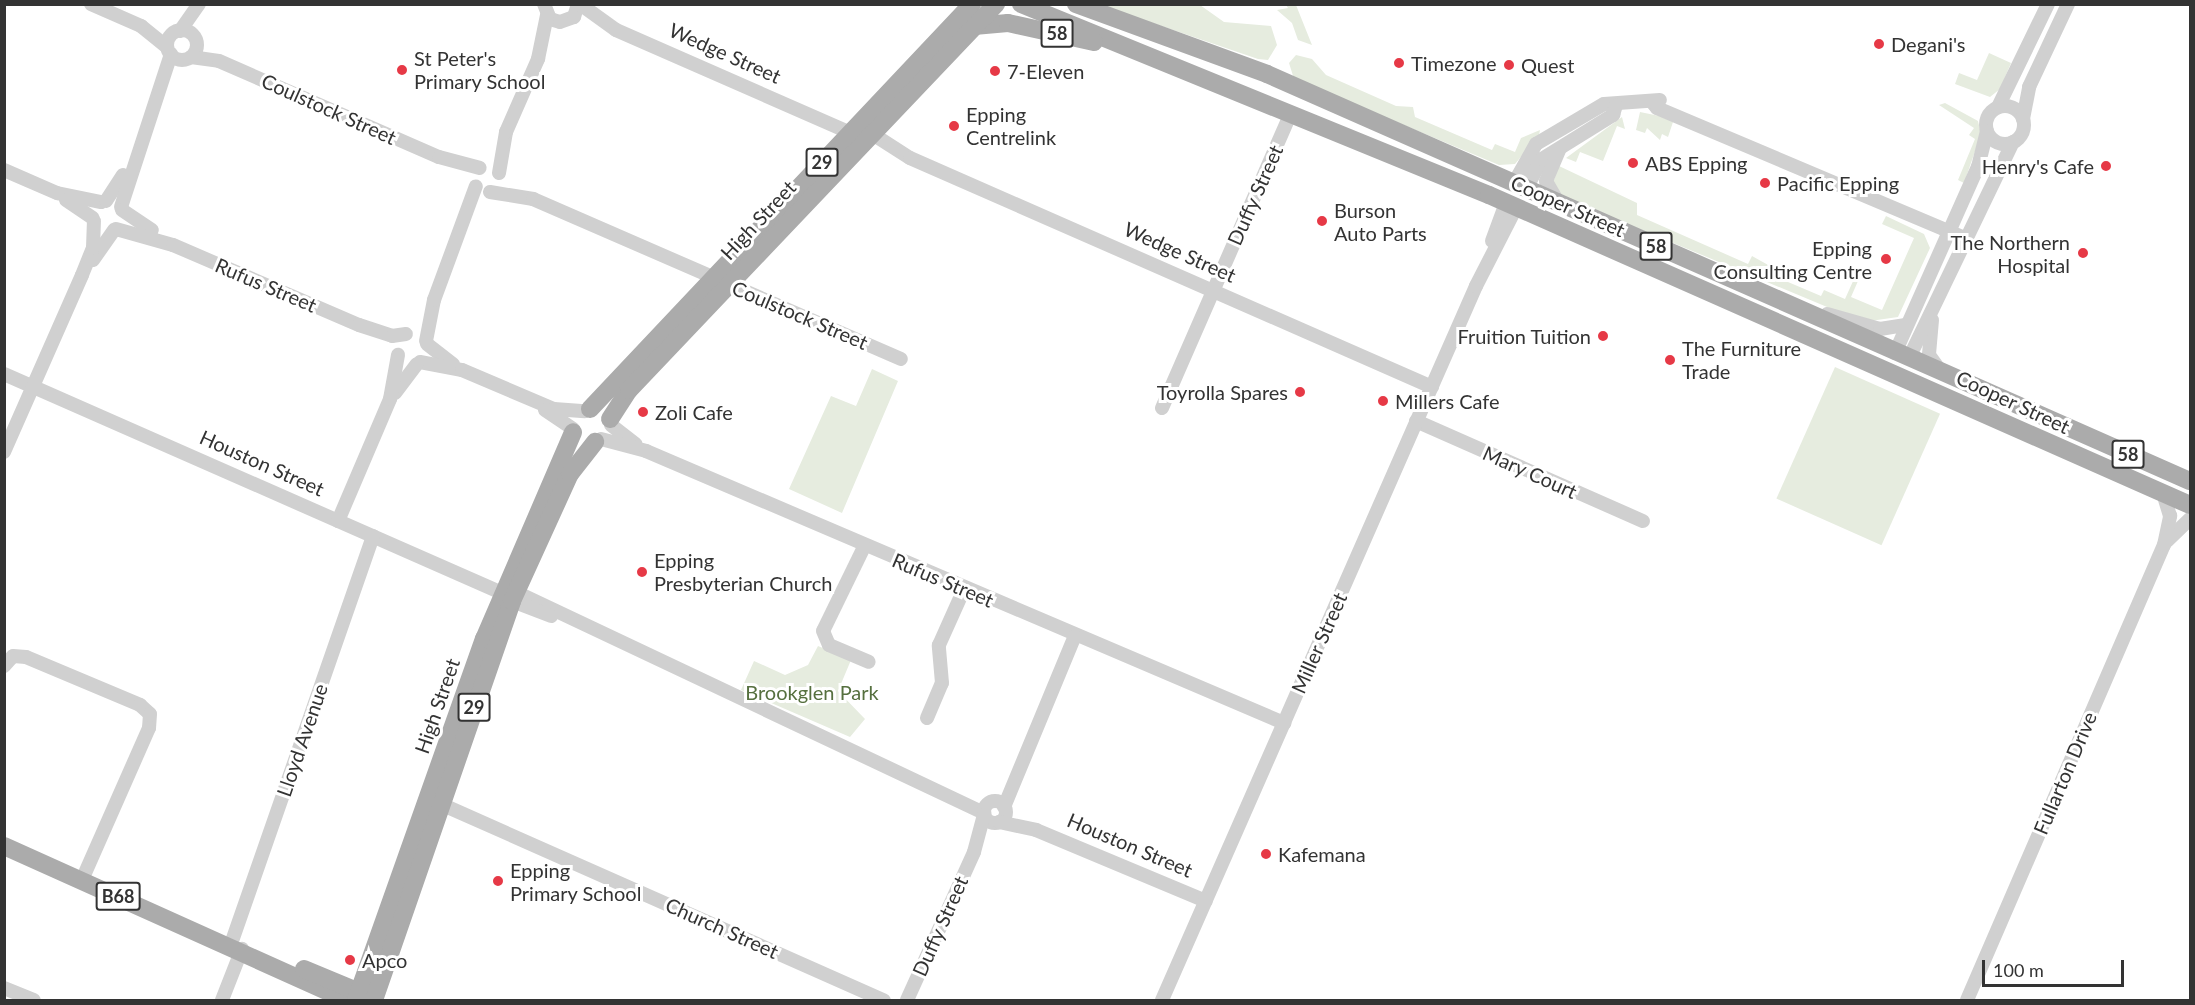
<!DOCTYPE html>
<html>
<head>
<meta charset="utf-8">
<style>
	body { margin:0 }
	#map { position:relative; width:2195px; height:1005px; overflow:hidden; background:#fff; font-family:Lato,sans-serif }
	div>[style] { position:absolute }
	.green>* { inset:0; background:#e6ecdf; transform-origin:0 0 }
	.minor>* { height:14px; margin:-7px; padding:0 7px; transform-origin:7px; border-radius:7px; background:#d0d0d0 }
	.minor>.ring { margin:-7px; padding:0; box-sizing:content-box; background:none; border:14px solid #d0d0d0; border-radius:50% }
	.major>* { height:18px; margin:-9px; padding:0 9px; transform-origin:9px; border-radius:9px; background:#ababab }
	.dots>* { width:16px; height:16px; translate:-50% -50%; box-sizing:border-box; border:3px solid #fff; border-radius:50% }
	span { translate:-50% -50%; white-space:nowrap; text-align:center; line-height:1.15; -webkit-text-stroke:6px #fff; paint-order:stroke }
	.shield-label span { padding:2px 4px; background:#fff; border:2px solid; border-radius:4px; -webkit-text-stroke-width:0 }
	.shield-label { font-size:18px; color:#333; font-weight:700 }
	.poi-label { font-size:20px; color:#333 }
	.left { translate:0 -50%; text-align:left }
	.right { translate:-100% -50%; text-align:right }
	.street-label { font-size:20px; color:#333 }
	.park-label { font-size:20px; color:#56703f }
	.frame { position:absolute; inset:0; border:6px solid #333; pointer-events:none }
	.scale { position:absolute; left:1982px; top:960px; width:142px; height:27px; box-sizing:border-box; border:3px solid #333; border-top:0; padding-left:8px; font-size:18px; line-height:21px; white-space:nowrap; color:#333; -webkit-text-stroke:4px #fff; paint-order:stroke }
</style>
</head>
<body>
<div id="map">
	<div class="green">
		<div style="clip-path:polygon(1100px 5px,1200px 5px,1224px 22px,1271px 26px,1277px 45px,1268px 60px,1258px 59px)"></div>
		<div style="clip-path:polygon(1286px 5px,1296px 5px,1312px 45px,1298px 40px,1292px 23px,1277px 10px,1288px 8px)"></div>
		<div style="clip-path:polygon(1989px 53px,2011px 63px,2000px 89px,1990px 97px,1955px 84px,1959px 73px,1977px 80px)"></div>
		<div style="clip-path:polygon(1296px 55px,1312px 59px,1326px 75px,1396px 106px,1413px 107px,1415px 117px,1492px 150px,1495px 144px,1515px 152px,1521px 138px,1540px 130px,1539px 135px,1515px 164px,1499px 165px,1294px 79px,1289px 63px)"></div>
		<div style="clip-path:polygon(1945px 103px,1978px 121px,1981px 134px,1964px 183px,1958px 180px,1975px 139px,1969px 135px,1974px 128px,1939px 105px)"></div>
		<div style="clip-path:polygon(1640px 112px,1674px 119px,1668px 137px,1662px 134px,1660px 140px,1647px 128px,1645px 133px,1636px 130px)"></div>
		<div style="clip-path:polygon(1622px 117px,1625px 129px,1617px 126px,1603px 161px,1580px 152px,1576px 162px,1566px 158px)"></div>
		<div style="clip-path:polygon(1559px 166px,1637px 203px,1637px 215px,1748px 264px,1752px 256px,1770px 266px,1767px 273px,1821px 296px,1824px 290px,1845px 299px,1854px 279px,1858px 281px,1851px 297px,1882px 310px,1914px 238px,1882px 224px,1886px 216px,1924px 234px,1930px 248px,1898px 317px,1863px 322px,1558px 195px,1553px 182px)"></div>
		<div style="left:1835px;top:367px;width:115px;height:144px;rotate:24deg"></div>
		<div style="clip-path:polygon(872px 369px,898px 381px,842px 513px,789px 489px,831px 396px,856px 406px)"></div>
		<div style="clip-path:polygon(818px 646px,851px 660px,838px 691px,865px 719px,850px 737px,741px 690px,754px 661px,785px 675px,808px 665px)"></div>
	</div>
	<div class="minor">
		<div style="left:91px;top:4px;width:55px;rotate:23.7deg"></div>
		<div style="left:141px;top:26px;width:33px;rotate:39deg"></div>
		<div style="left:544px;top:4px;width:16px;rotate:68deg"></div>
		<div style="left:550px;top:19px;width:10px;rotate:17deg"></div>
		<div style="left:560px;top:22px;width:15px;rotate:-20deg"></div>
		<div style="left:574px;top:17px;width:14px;rotate:-73deg"></div>
		<div style="left:580px;top:4px;width:44px;rotate:35.8deg"></div>
		<div style="left:616px;top:30px;width:253px;rotate:23.7deg"></div>
		<div class="ring" style="left:167px;top:30px;width:16px;height:16px"></div>
		<div style="left:180px;top:31px;width:33px;rotate:-55deg"></div>
		<div style="left:191px;top:57px;width:28px;rotate:8deg"></div>
		<div style="left:219px;top:61px;width:240px;rotate:23.6deg"></div>
		<div style="left:439px;top:157px;width:42px;rotate:15deg"></div>
		<div style="left:1651px;top:101px;width:9px;rotate:49deg"></div>
		<div style="left:1657px;top:108px;width:337px;rotate:22.9deg"></div>
		<div class="ring" style="left:1986px;top:106px;width:24px;height:24px"></div>
		<div style="left:1998px;top:107px;width:114px;rotate:-64.1deg"></div>
		<div style="left:2023px;top:119px;width:33px;rotate:-79deg"></div>
		<div style="left:2029px;top:87px;width:92px;rotate:-64.8deg"></div>
		<div style="left:871px;top:133px;width:46px;rotate:32.7deg"></div>
		<div style="left:910px;top:158px;width:570px;rotate:23.69deg"></div>
		<div style="left:4px;top:170px;width:58px;rotate:23.5deg"></div>
		<div style="left:57px;top:193px;width:45px;rotate:11.6deg"></div>
		<div style="left:499px;top:173px;width:42px;rotate:-80.3deg"></div>
		<div style="left:506px;top:132px;width:80px;rotate:-66.3deg"></div>
		<div style="left:538px;top:59px;width:45px;rotate:-78.4deg"></div>
		<div style="left:1514px;top:183px;width:45px;rotate:-60.6deg"></div>
		<div style="left:1536px;top:144px;width:79px;rotate:-30.5deg"></div>
		<div style="left:1604px;top:104px;width:56px;rotate:-4.1deg"></div>
		<div style="left:1526px;top:189px;width:34px;rotate:-62deg"></div>
		<div style="left:1542px;top:159px;width:84px;rotate:-31.8deg"></div>
		<div style="left:1613px;top:115px;width:10px;rotate:-73deg"></div>
		<div style="left:490px;top:192px;width:44px;rotate:9.2deg"></div>
		<div style="left:533px;top:199px;width:401px;rotate:23.5deg"></div>
		<div style="left:66px;top:200px;width:32px;rotate:34deg"></div>
		<div style="left:106px;top:201px;width:31px;rotate:-57deg"></div>
		<div style="left:1558px;top:202px;width:24px;rotate:-120deg"></div>
		<div style="left:1546px;top:181px;width:34px;rotate:-67deg"></div>
		<div style="left:121px;top:207px;width:161px;rotate:-71.9deg"></div>
		<div style="left:122px;top:210px;width:36px;rotate:34deg"></div>
		<div style="left:116px;top:229px;width:59px;rotate:15.7deg"></div>
		<div style="left:173px;top:245px;width:202px;rotate:23.3deg"></div>
		<div style="left:359px;top:325px;width:35px;rotate:18deg"></div>
		<div style="left:392px;top:336px;width:14px;rotate:-8deg"></div>
		<div style="left:1492px;top:241px;width:40px;rotate:-69.8deg"></div>
		<div style="left:93px;top:260px;width:37px;rotate:-55deg"></div>
		<div style="left:1827px;top:314px;width:55px;rotate:15.8deg"></div>
		<div style="left:1880px;top:329px;width:26px;rotate:-9deg"></div>
		<div style="left:1932px;top:320px;width:35px;rotate:95deg"></div>
		<div style="left:1929px;top:355px;width:17px;rotate:54deg"></div>
		<div style="left:426px;top:341px;width:42px;rotate:-79deg"></div>
		<div style="left:434px;top:300px;width:121px;rotate:-69.8deg"></div>
		<div style="left:427px;top:344px;width:33px;rotate:38deg"></div>
		<div style="left:1895px;top:353px;width:204px;rotate:-66deg"></div>
		<div style="left:1978px;top:167px;width:37px;rotate:-76deg"></div>
		<div style="left:1909px;top:358px;width:240px;rotate:-64.3deg"></div>
		<div style="left:420px;top:362px;width:43px;rotate:10.8deg"></div>
		<div style="left:462px;top:370px;width:100px;rotate:23deg"></div>
		<div style="left:554px;top:409px;width:31px;rotate:4deg"></div>
		<div style="left:4px;top:374px;width:544px;rotate:23.74deg"></div>
		<div style="left:395px;top:393px;width:36px;rotate:-53deg"></div>
		<div style="left:1162px;top:408px;width:322px;rotate:-66.4deg"></div>
		<div style="left:545px;top:410px;width:34px;rotate:34deg"></div>
		<div style="left:1416px;top:421px;width:248px;rotate:23.8deg"></div>
		<div style="left:611px;top:425px;width:31px;rotate:38deg"></div>
		<div style="left:601px;top:439px;width:47px;rotate:14.9deg"></div>
		<div style="left:646px;top:451px;width:694px;rotate:23.09deg"></div>
		<div style="left:4px;top:452px;width:193px;rotate:-66.2deg"></div>
		<div style="left:82px;top:275px;width:29px;rotate:-68deg"></div>
		<div style="left:93px;top:248px;width:27px;rotate:-88deg"></div>
		<div style="left:338px;top:521px;width:133px;rotate:-66.9deg"></div>
		<div style="left:390px;top:399px;width:45px;rotate:-79.7deg"></div>
		<div style="left:2167px;top:541px;width:32px;rotate:-44deg"></div>
		<div style="left:864px;top:547px;width:93px;rotate:116deg"></div>
		<div style="left:823px;top:631px;width:15px;rotate:67deg"></div>
		<div style="left:829px;top:645px;width:43px;rotate:23deg"></div>
		<div style="left:516px;top:592px;width:518px;rotate:25.28deg"></div>
		<div style="left:512px;top:601px;width:42px;rotate:21deg"></div>
		<div style="left:4px;top:666px;width:13px;rotate:-48deg"></div>
		<div style="left:13px;top:656px;width:13px;rotate:4deg"></div>
		<div style="left:26px;top:657px;width:124px;rotate:22.8deg"></div>
		<div style="left:140px;top:705px;width:13px;rotate:42deg"></div>
		<div style="left:150px;top:714px;width:14px;rotate:94deg"></div>
		<div style="left:149px;top:728px;width:166px;rotate:113.8deg"></div>
		<div style="left:927px;top:718px;width:38px;rotate:-67deg"></div>
		<div style="left:942px;top:683px;width:38px;rotate:-95deg"></div>
		<div style="left:939px;top:645px;width:61px;rotate:-65.9deg"></div>
		<div style="left:434px;top:801px;width:492px;rotate:23.9deg"></div>
		<div class="ring" style="left:984px;top:801px;width:8px;height:8px"></div>
		<div style="left:1004px;top:807px;width:185px;rotate:-67.5deg"></div>
		<div style="left:999px;top:822px;width:38px;rotate:12deg"></div>
		<div style="left:1036px;top:830px;width:184px;rotate:22.7deg"></div>
		<div style="left:231px;top:944px;width:432px;rotate:-70.8deg"></div>
		<div style="left:4px;top:988px;width:32px;rotate:22deg"></div>
		<div style="left:222px;top:1000px;width:55px;rotate:-68.6deg"></div>
		<div style="left:907px;top:1000px;width:162px;rotate:-65.6deg"></div>
		<div style="left:974px;top:852px;width:38px;rotate:-75deg"></div>
		<div style="left:1162px;top:1000px;width:780px;rotate:-66.26deg"></div>
		<div style="left:1476px;top:286px;width:88px;rotate:-62.9deg"></div>
		<div style="left:1967px;top:1000px;width:496px;rotate:-66.6deg"></div>
		<div style="left:2164px;top:545px;width:30px;rotate:-78deg"></div>
		<div style="left:2170px;top:516px;width:24px;rotate:-107deg"></div>
	</div>
	<div class="major">
		<div style="left:1021px;top:4px;width:505px;rotate:22.2deg"></div>
		<div style="left:1489px;top:195px;width:766px;rotate:23.86deg"></div>
		<div style="left:1076px;top:4px;width:203px;rotate:20.1deg"></div>
		<div style="left:1267px;top:74px;width:1009px;rotate:23.8deg"></div>
		<div style="left:974px;top:26px;width:34px;rotate:-5deg"></div>
		<div style="left:1008px;top:23px;width:88px;rotate:12.5deg"></div>
		<div style="left:590px;top:409px;width:557px;rotate:-46.67deg"></div>
		<div style="left:610px;top:419px;width:35px;rotate:-57deg"></div>
		<div style="left:629px;top:390px;width:533px;rotate:-46.45deg"></div>
		<div style="left:4px;top:846px;width:375px;rotate:24.2deg"></div>
		<div style="left:304px;top:969px;width:60px;rotate:22.7deg"></div>
		<div style="left:359px;top:992px;width:11px;rotate:49deg"></div>
		<div style="left:356px;top:1000px;width:383px;rotate:-70.5deg"></div>
		<div style="left:484px;top:639px;width:225px;rotate:-66.7deg"></div>
		<div style="left:374px;top:1000px;width:422px;rotate:-70.9deg"></div>
		<div style="left:512px;top:601px;width:140px;rotate:-65.5deg"></div>
		<div style="left:570px;top:474px;width:41px;rotate:-52deg"></div>
	</div>
	<div class="dots">
		<div style="left:1879px;top:44px;background:#e63946"></div>
		<div style="left:1399px;top:63px;background:#e63946"></div>
		<div style="left:1509px;top:65px;background:#e63946"></div>
		<div style="left:402px;top:70px;background:#e63946"></div>
		<div style="left:995px;top:71px;background:#e63946"></div>
		<div style="left:954px;top:126px;background:#e63946"></div>
		<div style="left:1633px;top:163px;background:#e63946"></div>
		<div style="left:2106px;top:166px;background:#e63946"></div>
		<div style="left:1765px;top:183px;background:#e63946"></div>
		<div style="left:1322px;top:221px;background:#e63946"></div>
		<div style="left:2083px;top:253px;background:#e63946"></div>
		<div style="left:1886px;top:259px;background:#e63946"></div>
		<div style="left:1603px;top:336px;background:#e63946"></div>
		<div style="left:1670px;top:360px;background:#e63946"></div>
		<div style="left:1300px;top:392px;background:#e63946"></div>
		<div style="left:1383px;top:401px;background:#e63946"></div>
		<div style="left:643px;top:412px;background:#e63946"></div>
		<div style="left:642px;top:572px;background:#e63946"></div>
		<div style="left:1266px;top:854px;background:#e63946"></div>
		<div style="left:498px;top:881px;background:#e63946"></div>
		<div style="left:350px;top:960px;background:#e63946"></div>
	</div>
	<div class="shield-label">
		<span style="left:1057px;top:33px">58</span>
		<span style="left:822px;top:162px">29</span>
		<span style="left:1656px;top:246px">58</span>
		<span style="left:2128px;top:454px">58</span>
		<span style="left:474px;top:707px">29</span>
		<span style="left:118px;top:896px">B68</span>
	</div>
	<div class="poi-label">
		<span class="left" style="left:1891px;top:44px">Degani's</span>
		<span class="left" style="left:414px;top:70px">St Peter's<br>Primary School</span>
		<span class="left" style="left:1411px;top:63px">Timezone</span>
		<span class="left" style="left:1521px;top:65px">Quest</span>
		<span class="left" style="left:1007px;top:71px">7-Eleven</span>
		<span class="left" style="left:966px;top:126px">Epping<br>Centrelink</span>
		<span class="left" style="left:1645px;top:163px">ABS Epping</span>
		<span class="right" style="left:2094px;top:166px">Henry's Cafe</span>
		<span class="left" style="left:1777px;top:183px">Pacific Epping</span>
		<span class="left" style="left:1334px;top:222px">Burson<br>Auto Parts</span>
		<span class="right" style="left:2070px;top:254px">The Northern<br>Hospital</span>
		<span class="right" style="left:1872px;top:260px">Epping<br>Consulting Centre</span>
		<span class="right" style="left:1591px;top:336px">Fruition Tuition</span>
		<span class="left" style="left:1682px;top:360px">The Furniture<br>Trade</span>
		<span class="right" style="left:1288px;top:392px">Toyrolla Spares</span>
		<span class="left" style="left:1395px;top:401px">Millers Cafe</span>
		<span class="left" style="left:655px;top:412px">Zoli Cafe</span>
		<span class="left" style="left:654px;top:572px">Epping<br>Presbyterian Church</span>
		<span class="left" style="left:1278px;top:854px">Kafemana</span>
		<span class="left" style="left:510px;top:882px">Epping<br>Primary School</span>
		<span class="left" style="left:362px;top:960px">Apco</span>
	</div>
	<div class="street-label">
		<span style="left:725px;top:53px;rotate:24deg">Wedge Street</span>
		<span style="left:329px;top:109px;rotate:24deg">Coulstock Street</span>
		<span style="left:1255px;top:195px;rotate:-66deg">Duffy Street</span>
		<span style="left:1568px;top:206px;rotate:24deg">Cooper Street</span>
		<span style="left:758px;top:220px;rotate:-47deg">High Street</span>
		<span style="left:1180px;top:252px;rotate:24deg">Wedge Street</span>
		<span style="left:266px;top:285px;rotate:23deg">Rufus Street</span>
		<span style="left:800px;top:315px;rotate:23deg">Coulstock Street</span>
		<span style="left:2013px;top:402px;rotate:25deg">Cooper Street</span>
		<span style="left:262px;top:463px;rotate:24deg">Houston Street</span>
		<span style="left:1530px;top:472px;rotate:24deg">Mary Court</span>
		<span style="left:943px;top:580px;rotate:23deg">Rufus Street</span>
		<span style="left:1319px;top:643px;rotate:-66deg">Miller Street</span>
		<span style="left:437px;top:706px;rotate:-71deg">High Street</span>
		<span style="left:302px;top:740px;rotate:-71deg">Lloyd Avenue</span>
		<span style="left:2065px;top:773px;rotate:-67deg">Fullarton Drive</span>
		<span style="left:1130px;top:845px;rotate:23deg">Houston Street</span>
		<span style="left:940px;top:926px;rotate:-66deg">Duffy Street</span>
		<span style="left:722px;top:928px;rotate:24deg">Church Street</span>
	</div>
	<div class="park-label">
		<span style="left:812px;top:692px">Brookglen Park</span>
	</div>
	<div class="frame"></div>
	<div class="scale">100 m</div>
</div>
</body>
</html>
